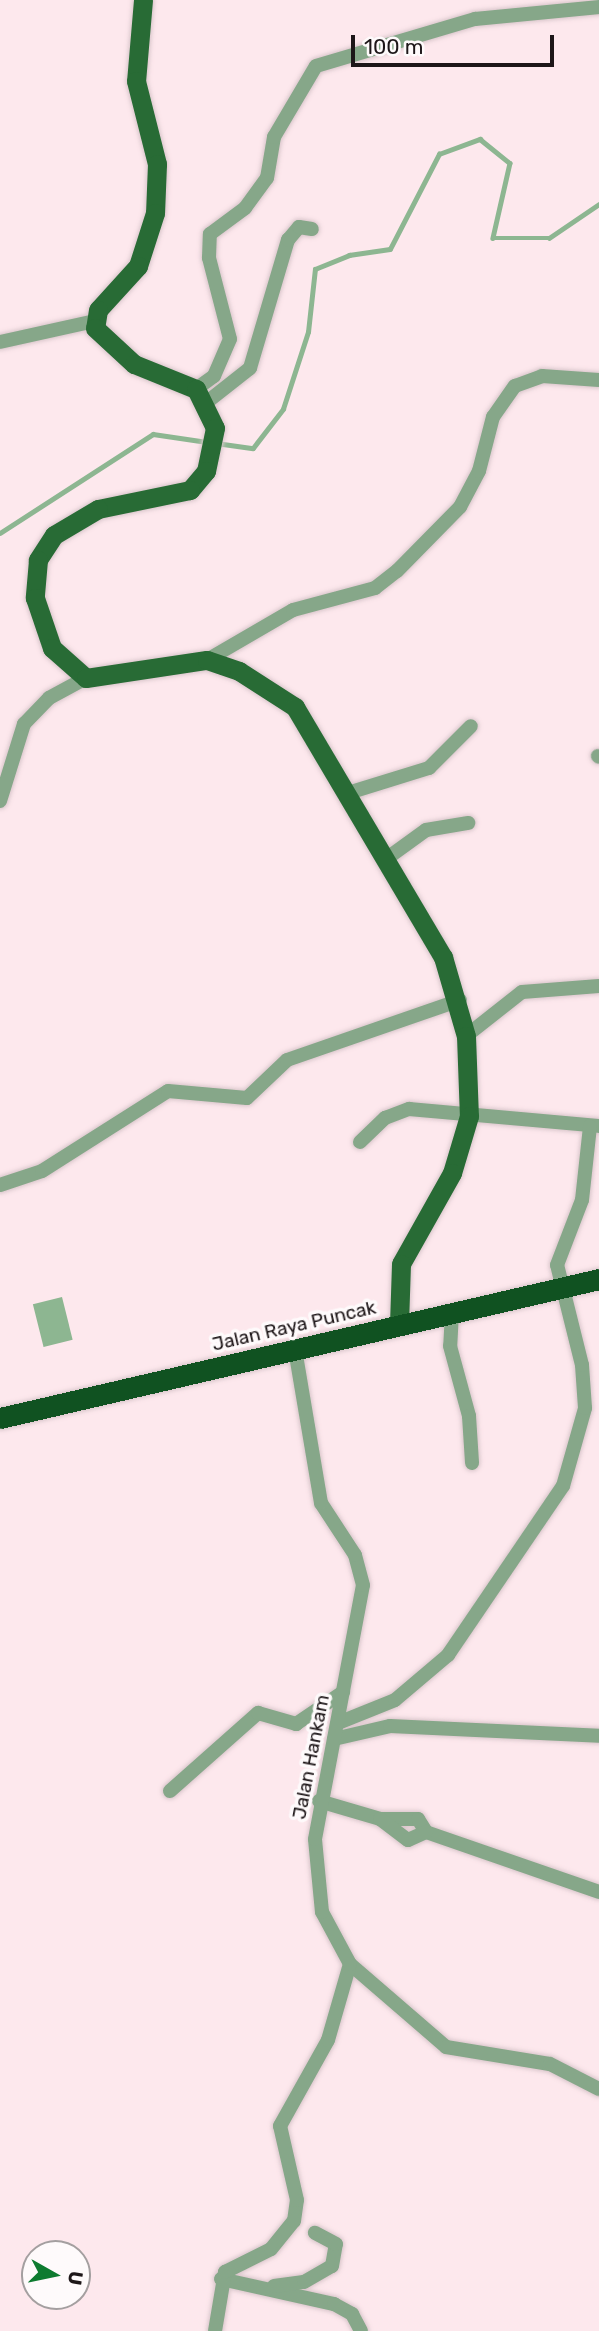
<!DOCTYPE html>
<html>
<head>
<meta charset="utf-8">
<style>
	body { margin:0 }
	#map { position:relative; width:599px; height:2331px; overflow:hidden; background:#fde8ed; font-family:Rubik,sans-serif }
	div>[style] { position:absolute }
	.water>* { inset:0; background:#8db691; transform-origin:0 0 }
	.stream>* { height:4.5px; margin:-2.25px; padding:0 2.25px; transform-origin:2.25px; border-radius:2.25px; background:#8db691 }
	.roads { filter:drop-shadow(0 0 2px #d9c6cb) drop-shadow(0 0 2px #d9c6cb) }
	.minor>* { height:14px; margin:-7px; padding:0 7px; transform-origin:7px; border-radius:7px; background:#86a789 }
	.major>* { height:19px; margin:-9.5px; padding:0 9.5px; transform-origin:9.5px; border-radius:9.5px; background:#286b35 }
	.highway>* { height:21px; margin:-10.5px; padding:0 10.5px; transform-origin:10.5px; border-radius:10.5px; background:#105221 }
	span { translate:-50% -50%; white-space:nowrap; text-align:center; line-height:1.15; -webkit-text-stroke:7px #fefafb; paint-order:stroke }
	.street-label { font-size:19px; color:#1d1618 }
	.north { position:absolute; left:21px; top:2240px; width:70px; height:70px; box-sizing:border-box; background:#fefafb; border:2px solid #a49fa0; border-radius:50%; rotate:99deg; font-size:19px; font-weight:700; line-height:28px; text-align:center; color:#1d1618 }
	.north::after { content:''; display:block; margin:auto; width:24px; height:32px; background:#0e7b30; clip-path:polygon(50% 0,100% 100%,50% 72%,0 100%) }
	.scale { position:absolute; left:351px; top:35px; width:203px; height:32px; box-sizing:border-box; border:4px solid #1d1618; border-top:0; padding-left:9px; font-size:21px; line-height:24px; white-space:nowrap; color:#1d1618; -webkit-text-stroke:5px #fefafb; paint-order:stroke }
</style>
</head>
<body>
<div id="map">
	<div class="water">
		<div style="left:62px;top:1297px;width:44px;height:30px;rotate:76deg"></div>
	</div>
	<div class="stream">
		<div style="left:216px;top:443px;width:37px;rotate:8deg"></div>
		<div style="left:253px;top:448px;width:49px;rotate:-52.4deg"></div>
		<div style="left:283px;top:409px;width:81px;rotate:-72deg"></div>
		<div style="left:308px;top:332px;width:63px;rotate:-83.7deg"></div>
		<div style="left:315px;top:269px;width:37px;rotate:-22deg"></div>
		<div style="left:349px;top:255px;width:41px;rotate:-8.3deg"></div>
		<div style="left:390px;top:249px;width:107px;rotate:-62.7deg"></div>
		<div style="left:439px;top:154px;width:44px;rotate:-20.1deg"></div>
		<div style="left:480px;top:139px;width:38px;rotate:39deg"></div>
		<div style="left:510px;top:163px;width:77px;rotate:102.8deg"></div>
		<div style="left:493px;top:238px;width:56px"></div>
		<div style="left:549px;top:238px;width:60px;rotate:-34.2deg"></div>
		<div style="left:0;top:533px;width:182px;rotate:-32.9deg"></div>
		<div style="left:153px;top:434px;width:56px;rotate:8.3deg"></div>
	</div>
	<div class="roads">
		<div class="minor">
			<div style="left:0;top:342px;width:97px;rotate:-12.5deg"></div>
			<div style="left:196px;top:389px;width:22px;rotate:-36deg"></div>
			<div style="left:214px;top:376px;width:40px;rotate:-66.6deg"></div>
			<div style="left:230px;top:339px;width:84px;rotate:-104.5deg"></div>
			<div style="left:209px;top:258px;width:24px;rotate:-88deg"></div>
			<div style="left:210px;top:234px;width:44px;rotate:-36.6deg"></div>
			<div style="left:245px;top:208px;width:37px;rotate:-54deg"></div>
			<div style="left:267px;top:178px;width:42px;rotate:-80.3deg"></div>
			<div style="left:274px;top:137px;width:82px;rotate:-59.4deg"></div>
			<div style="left:316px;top:66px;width:166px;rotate:-16.5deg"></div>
			<div style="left:475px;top:19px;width:125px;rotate:-5.5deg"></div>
			<div style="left:207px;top:402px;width:55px;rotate:-38.3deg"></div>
			<div style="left:250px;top:368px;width:134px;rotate:-73.5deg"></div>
			<div style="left:288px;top:240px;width:17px;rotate:-50deg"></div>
			<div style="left:299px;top:227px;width:13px;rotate:9deg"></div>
			<div style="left:207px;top:660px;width:99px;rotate:-30.2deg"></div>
			<div style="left:293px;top:610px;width:85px;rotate:-15deg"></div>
			<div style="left:375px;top:588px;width:28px;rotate:-38deg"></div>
			<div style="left:397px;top:571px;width:90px;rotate:-45.5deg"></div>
			<div style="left:460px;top:507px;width:41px;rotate:-62.2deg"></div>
			<div style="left:479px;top:471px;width:56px;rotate:-75.5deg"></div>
			<div style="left:493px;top:417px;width:38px;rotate:-55deg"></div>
			<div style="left:515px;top:386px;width:29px;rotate:-20deg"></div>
			<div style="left:542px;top:376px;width:57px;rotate:4deg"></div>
			<div style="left:598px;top:756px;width:1px;rotate:45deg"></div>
			<div style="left:348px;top:793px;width:85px;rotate:-17.2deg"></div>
			<div style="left:429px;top:768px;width:59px;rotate:-45deg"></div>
			<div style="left:0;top:801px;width:81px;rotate:-72.7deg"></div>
			<div style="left:24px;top:724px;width:36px;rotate:-46deg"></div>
			<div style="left:49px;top:698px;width:42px;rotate:-28.4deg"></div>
			<div style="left:386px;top:859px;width:49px;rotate:-35.9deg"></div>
			<div style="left:426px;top:830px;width:43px;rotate:-9.5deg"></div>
			<div style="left:466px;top:1036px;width:71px;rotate:-38.2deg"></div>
			<div style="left:522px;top:992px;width:77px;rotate:-4.5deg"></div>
			<div style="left:360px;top:1142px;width:35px;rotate:-44deg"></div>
			<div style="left:385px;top:1118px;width:26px;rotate:-21deg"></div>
			<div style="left:409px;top:1109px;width:190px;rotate:5.1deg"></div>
			<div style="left:0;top:1185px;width:44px;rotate:-18.4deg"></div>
			<div style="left:42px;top:1171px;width:149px;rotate:-32.4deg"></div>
			<div style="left:168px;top:1091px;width:79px;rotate:5.1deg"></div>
			<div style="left:247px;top:1098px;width:55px;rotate:-43.5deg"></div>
			<div style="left:287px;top:1060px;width:183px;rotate:-19.1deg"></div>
			<div style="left:452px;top:1312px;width:34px;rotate:93deg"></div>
			<div style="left:450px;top:1346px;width:73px;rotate:74.8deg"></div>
			<div style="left:469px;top:1416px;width:47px;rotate:86.3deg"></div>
			<div style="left:338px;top:1723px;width:61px;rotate:-22deg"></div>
			<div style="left:395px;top:1700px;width:70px;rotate:-40.3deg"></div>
			<div style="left:448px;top:1655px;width:204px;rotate:-55.8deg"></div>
			<div style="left:563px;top:1486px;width:81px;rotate:-74.2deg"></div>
			<div style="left:585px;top:1408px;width:43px;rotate:-94deg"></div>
			<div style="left:582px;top:1365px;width:103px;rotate:-104deg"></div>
			<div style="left:557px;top:1265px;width:70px;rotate:-69deg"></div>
			<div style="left:582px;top:1200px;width:74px;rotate:-83.8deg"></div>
			<div style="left:334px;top:1739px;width:57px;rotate:-13.1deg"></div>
			<div style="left:390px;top:1726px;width:209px;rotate:2.7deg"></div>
			<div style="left:170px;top:1791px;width:118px;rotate:-41.6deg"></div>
			<div style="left:258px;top:1713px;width:40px;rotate:16deg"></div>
			<div style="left:296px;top:1724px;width:57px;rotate:-34.2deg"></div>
			<div style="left:319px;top:1801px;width:64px;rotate:16.4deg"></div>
			<div style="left:380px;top:1819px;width:38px"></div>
			<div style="left:418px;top:1819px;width:15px;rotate:58deg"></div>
			<div style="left:426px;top:1832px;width:183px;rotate:19.1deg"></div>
			<div style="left:380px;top:1819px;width:35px;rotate:37deg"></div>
			<div style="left:408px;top:1840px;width:20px;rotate:-24deg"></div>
			<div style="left:350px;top:1964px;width:127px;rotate:40.8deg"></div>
			<div style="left:446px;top:2047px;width:105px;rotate:9.3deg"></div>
			<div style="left:550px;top:2064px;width:55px;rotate:27deg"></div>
			<div style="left:221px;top:2279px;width:116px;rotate:12.5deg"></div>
			<div style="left:334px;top:2304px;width:21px;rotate:29deg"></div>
			<div style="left:352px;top:2314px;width:19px;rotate:62deg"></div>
			<div style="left:274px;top:2286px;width:30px;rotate:-8deg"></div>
			<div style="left:304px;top:2282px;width:32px;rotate:-30deg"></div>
			<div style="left:332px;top:2266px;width:22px;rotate:-80deg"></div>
			<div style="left:336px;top:2244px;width:24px;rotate:-152deg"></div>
			<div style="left:215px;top:2331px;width:60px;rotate:-80.4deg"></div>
			<div style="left:225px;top:2272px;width:51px;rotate:-26.6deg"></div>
			<div style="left:271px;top:2249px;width:36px;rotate:-51deg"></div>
			<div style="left:294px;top:2221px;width:21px;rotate:-82deg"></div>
			<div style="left:297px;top:2200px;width:76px;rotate:-102.9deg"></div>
			<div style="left:280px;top:2126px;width:98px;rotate:-60.8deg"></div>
			<div style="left:328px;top:2040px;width:79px;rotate:-73.9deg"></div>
			<div style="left:350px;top:1964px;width:59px;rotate:-118.3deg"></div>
			<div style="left:322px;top:1912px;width:73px;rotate:-95.5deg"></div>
			<div style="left:315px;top:1839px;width:258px;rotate:-79.3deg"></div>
			<div style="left:363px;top:1585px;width:31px;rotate:-105deg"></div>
			<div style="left:355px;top:1555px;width:62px;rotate:-123.2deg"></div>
			<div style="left:321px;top:1503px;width:156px;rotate:-99.6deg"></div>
		</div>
		<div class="major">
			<div style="left:143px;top:0;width:81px;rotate:94.9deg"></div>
			<div style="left:136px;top:81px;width:86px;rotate:75.8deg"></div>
			<div style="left:157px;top:164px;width:49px;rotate:92.3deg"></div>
			<div style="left:155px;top:213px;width:56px;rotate:107.8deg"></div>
			<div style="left:138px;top:266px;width:59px;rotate:132.3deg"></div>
			<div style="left:98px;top:310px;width:18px;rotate:99deg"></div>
			<div style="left:95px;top:328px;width:53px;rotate:42.7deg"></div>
			<div style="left:134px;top:364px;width:67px;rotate:22deg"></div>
			<div style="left:196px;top:389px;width:43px;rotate:64deg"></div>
			<div style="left:215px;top:428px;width:44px;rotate:101.8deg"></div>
			<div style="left:206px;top:471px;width:25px;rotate:130deg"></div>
			<div style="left:190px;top:490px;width:94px;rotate:168.3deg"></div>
			<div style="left:98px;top:509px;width:51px;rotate:149.4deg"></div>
			<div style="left:54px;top:535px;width:30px;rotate:123deg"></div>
			<div style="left:38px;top:560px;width:38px;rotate:95deg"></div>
			<div style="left:35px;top:598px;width:53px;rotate:71.2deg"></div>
			<div style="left:52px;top:648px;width:45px;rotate:41.4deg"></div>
			<div style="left:86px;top:678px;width:122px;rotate:-8.5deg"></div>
			<div style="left:207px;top:660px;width:34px;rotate:19deg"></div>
			<div style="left:239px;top:671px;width:67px;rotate:32.7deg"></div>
			<div style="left:295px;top:707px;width:291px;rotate:59.4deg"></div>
			<div style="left:443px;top:957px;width:82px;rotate:73.8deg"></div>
			<div style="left:466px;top:1036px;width:80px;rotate:87.9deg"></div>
			<div style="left:469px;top:1116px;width:59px;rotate:106.6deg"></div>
			<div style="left:452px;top:1173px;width:104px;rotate:119.3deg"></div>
			<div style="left:401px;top:1264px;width:61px;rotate:91.9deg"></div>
		</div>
		<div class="highway">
			<div style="left:0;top:1418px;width:615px;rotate:-13.06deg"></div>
		</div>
	</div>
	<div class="street-label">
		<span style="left:294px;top:1326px;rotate:-13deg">Jalan Raya Puncak</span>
		<span style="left:311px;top:1757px;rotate:-79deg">Jalan Hankam</span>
	</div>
	<div class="north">U</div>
	<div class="scale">100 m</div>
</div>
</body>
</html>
